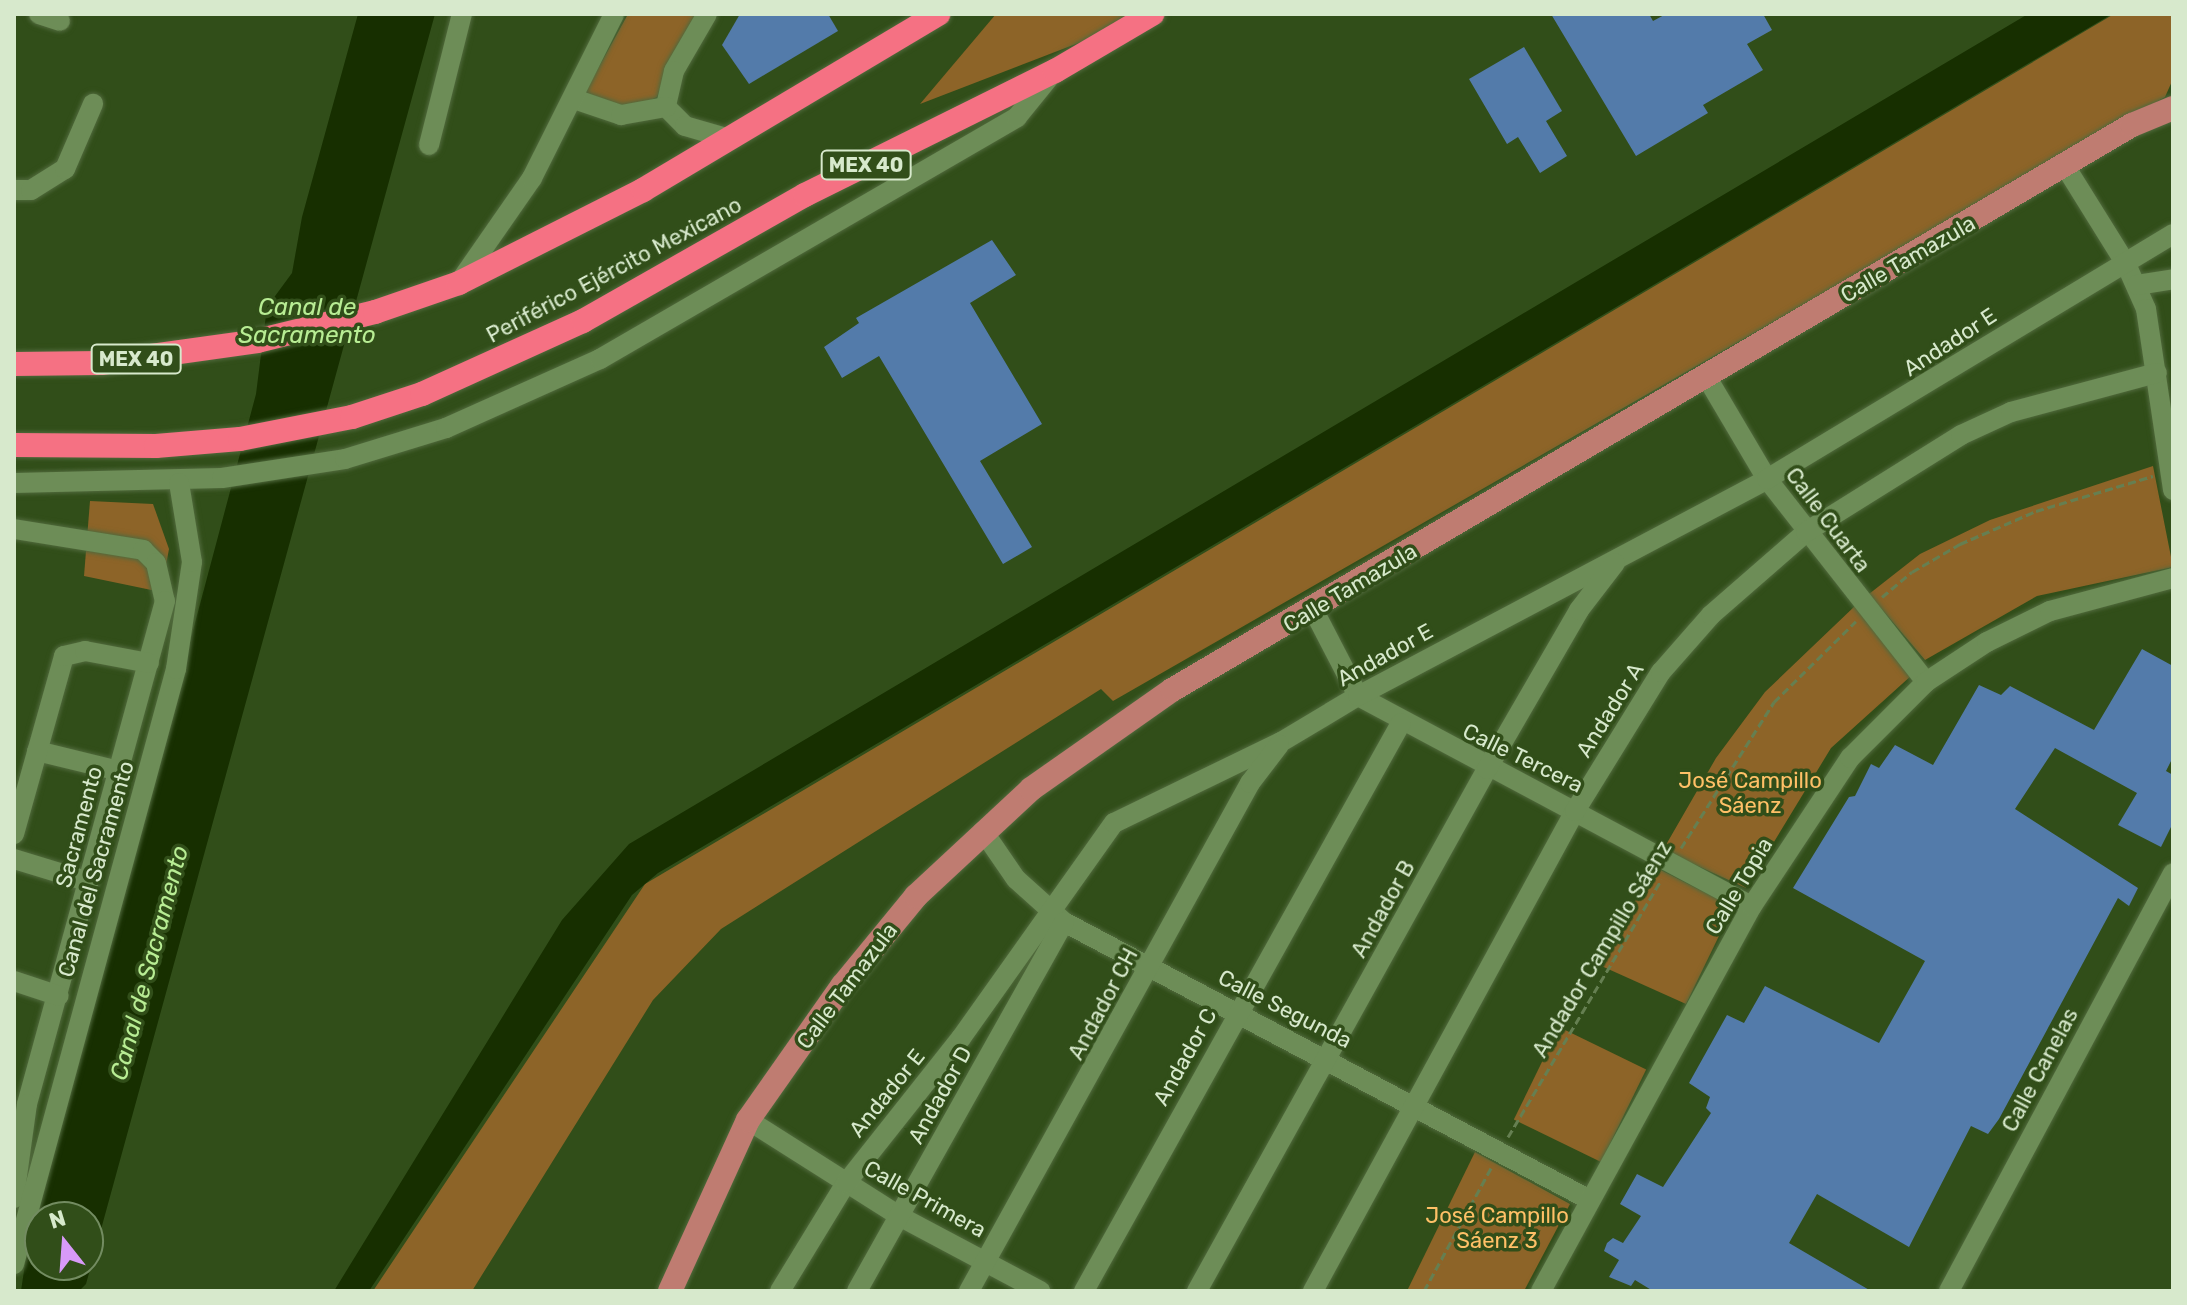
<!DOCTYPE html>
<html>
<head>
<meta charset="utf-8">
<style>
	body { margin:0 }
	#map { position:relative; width:2187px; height:1305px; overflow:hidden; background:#314e19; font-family:Rubik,sans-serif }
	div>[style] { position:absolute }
	.green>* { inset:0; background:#8d6428; transform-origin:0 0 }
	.water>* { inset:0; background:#172f00 }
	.building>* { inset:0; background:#537baa }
	.path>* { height:3px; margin-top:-1.5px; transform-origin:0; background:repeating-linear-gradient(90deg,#657f51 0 8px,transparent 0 12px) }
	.roads { filter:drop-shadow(0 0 2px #516a3d) drop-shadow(0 0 2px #516a3d) }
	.minor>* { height:20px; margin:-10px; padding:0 10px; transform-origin:10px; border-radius:10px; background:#6d8d57 }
	.major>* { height:24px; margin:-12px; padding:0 12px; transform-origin:12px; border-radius:12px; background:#bf7c71 }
	.highway>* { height:24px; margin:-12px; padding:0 12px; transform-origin:12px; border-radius:12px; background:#f57183 }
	span { translate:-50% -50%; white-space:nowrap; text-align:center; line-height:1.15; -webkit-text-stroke:7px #314e19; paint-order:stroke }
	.shield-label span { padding:2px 6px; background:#314e19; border:2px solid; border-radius:6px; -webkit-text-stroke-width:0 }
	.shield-label { font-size:20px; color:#d7e9cc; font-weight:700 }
	.street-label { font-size:22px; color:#d7e9cc }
	.park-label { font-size:22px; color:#ffc067 }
	.water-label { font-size:24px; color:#b8ed94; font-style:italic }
	.frame { position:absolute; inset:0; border:16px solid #d7e9cc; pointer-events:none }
	.north { position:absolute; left:24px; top:1201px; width:80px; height:80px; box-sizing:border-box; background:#314e19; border:2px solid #738c61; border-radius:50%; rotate:343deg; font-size:22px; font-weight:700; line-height:32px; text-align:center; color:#d7e9cc }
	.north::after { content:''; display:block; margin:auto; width:28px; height:36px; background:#d89af8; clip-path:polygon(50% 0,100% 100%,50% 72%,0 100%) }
</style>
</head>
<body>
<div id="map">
	<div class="green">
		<div style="clip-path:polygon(628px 14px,698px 14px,667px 69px,657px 97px,639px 106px,611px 107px,584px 94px)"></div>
		<div style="clip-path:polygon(996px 14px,1135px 14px,1094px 37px,920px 104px)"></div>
		<div style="clip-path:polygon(2114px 14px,2173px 14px,2173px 79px,2165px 97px,1113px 701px,1101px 689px,721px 929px,653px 1000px,472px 1291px,373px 1291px,645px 884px)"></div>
		<div style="clip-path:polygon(2153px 466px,2173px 567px,2037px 596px,1925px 660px,1869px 594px,1920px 554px,1990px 520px)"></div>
		<div style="clip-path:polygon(90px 501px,153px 504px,169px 549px,161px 592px,84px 576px)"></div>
		<div style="clip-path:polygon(1856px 605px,1912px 675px,1831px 748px,1746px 888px,1663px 850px,1716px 758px,1765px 692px)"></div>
		<div style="clip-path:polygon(1655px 867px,1733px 907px,1686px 1004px,1597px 964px)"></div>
		<div style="left:1559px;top:1027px;width:97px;height:103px;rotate:26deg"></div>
		<div style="clip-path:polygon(1475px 1152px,1570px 1204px,1524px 1291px,1407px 1291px)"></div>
	</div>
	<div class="water">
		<div style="clip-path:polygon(evenodd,358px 14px,435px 14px,86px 1284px,79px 1291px,21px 1291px,26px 1257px,256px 394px,267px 307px,292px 273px,302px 217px,358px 14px,40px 1217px,88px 1217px,88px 1265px,40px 1265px,40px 1217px)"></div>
		<div style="clip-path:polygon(2028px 14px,2112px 14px,658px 873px,632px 895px,369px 1291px,334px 1291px,562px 920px,629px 844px)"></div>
	</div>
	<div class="building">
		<div style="clip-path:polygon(740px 14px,828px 14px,838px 31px,749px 84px,722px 45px)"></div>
		<div style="clip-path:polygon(1551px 14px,1649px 14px,1653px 21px,1666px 14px,1763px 14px,1772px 30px,1747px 44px,1763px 70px,1703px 105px,1708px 113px,1636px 156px)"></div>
		<div style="clip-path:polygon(1524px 47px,1562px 111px,1546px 121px,1567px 156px,1540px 173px,1518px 137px,1507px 144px,1469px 79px)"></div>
		<div style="clip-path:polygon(992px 240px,1016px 275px,970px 303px,1042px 424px,980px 461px,1032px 547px,1003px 564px,879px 356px,842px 378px,824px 347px,859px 323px,856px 318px)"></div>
		<div style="clip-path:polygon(2142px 649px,2173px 666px,2173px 757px,2166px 771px,2173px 775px,2173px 823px,2161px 847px,2118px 825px,2137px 793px,2055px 748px,2015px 809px,2138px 888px,2129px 906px,2118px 898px,1999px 1119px,1988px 1134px,1971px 1126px,1909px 1247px,1817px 1194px,1789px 1243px,1871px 1291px,1653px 1291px,1635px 1280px,1631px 1286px,1609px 1277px,1619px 1260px,1604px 1251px,1607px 1243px,1613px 1238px,1623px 1243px,1641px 1216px,1620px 1204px,1637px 1174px,1663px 1187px,1711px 1113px,1706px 1108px,1710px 1097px,1689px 1083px,1727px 1015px,1744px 1023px,1765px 986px,1879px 1043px,1925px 961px,1793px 888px,1849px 797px,1855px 796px,1871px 764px,1879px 768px,1895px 745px,1933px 765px,1979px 685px,2001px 695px,2010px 686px,2094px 730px)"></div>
	</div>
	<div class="path">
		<div style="left:1882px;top:597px;width:39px;rotate:-40deg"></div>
		<div style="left:1912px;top:572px;width:56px;rotate:-30.3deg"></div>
		<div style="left:1960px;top:544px;width:83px;rotate:-23.5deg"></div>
		<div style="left:2036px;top:511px;width:122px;rotate:-16.7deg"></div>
		<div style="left:1681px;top:848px;width:173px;rotate:-57.5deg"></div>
		<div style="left:1774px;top:702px;width:115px;rotate:-44.6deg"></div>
		<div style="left:1508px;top:1137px;width:300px;rotate:-59.2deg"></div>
		<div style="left:1424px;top:1291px;width:140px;rotate:-61.4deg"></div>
	</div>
	<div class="roads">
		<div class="minor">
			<div style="left:39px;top:14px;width:22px;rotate:18deg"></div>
			<div style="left:707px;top:14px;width:66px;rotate:120.1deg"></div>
			<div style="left:674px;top:71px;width:37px;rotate:103deg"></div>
			<div style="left:666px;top:107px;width:27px;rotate:45deg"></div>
			<div style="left:685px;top:126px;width:47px;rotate:16.1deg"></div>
			<div style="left:574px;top:99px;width:50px;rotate:18.8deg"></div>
			<div style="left:621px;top:115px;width:46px;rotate:-10.1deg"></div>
			<div style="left:429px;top:145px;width:135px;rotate:-75.9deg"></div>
			<div style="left:2065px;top:166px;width:115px;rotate:58.1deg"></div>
			<div style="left:2126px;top:264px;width:49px;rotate:66deg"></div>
			<div style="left:2146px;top:309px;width:183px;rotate:81.5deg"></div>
			<div style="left:14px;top:190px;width:17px"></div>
			<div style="left:31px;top:190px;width:40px;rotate:-32deg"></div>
			<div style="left:65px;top:169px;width:71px;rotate:-66.7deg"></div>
			<div style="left:459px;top:283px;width:128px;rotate:-55.2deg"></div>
			<div style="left:532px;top:178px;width:183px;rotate:-63.4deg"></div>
			<div style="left:2137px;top:285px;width:36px;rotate:-9deg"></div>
			<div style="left:1706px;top:376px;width:120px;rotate:59.4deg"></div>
			<div style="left:1767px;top:479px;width:258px;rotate:51.9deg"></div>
			<div style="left:14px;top:483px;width:208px;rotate:-1.4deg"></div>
			<div style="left:222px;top:478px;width:124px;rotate:-8.8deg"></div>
			<div style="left:345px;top:459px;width:106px;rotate:-17.1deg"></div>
			<div style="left:446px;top:428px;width:169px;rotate:-24.1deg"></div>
			<div style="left:600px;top:359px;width:482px;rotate:-30.1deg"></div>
			<div style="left:1017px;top:117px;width:55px;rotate:-50.9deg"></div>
			<div style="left:14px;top:529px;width:131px;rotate:9.2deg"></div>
			<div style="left:143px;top:550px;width:18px;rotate:45deg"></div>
			<div style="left:156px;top:563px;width:39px;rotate:77deg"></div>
			<div style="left:165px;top:601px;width:522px;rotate:105.34deg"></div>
			<div style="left:27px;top:1104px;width:95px;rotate:97.9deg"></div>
			<div style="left:1314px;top:611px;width:96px;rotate:62.6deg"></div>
			<div style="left:1358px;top:696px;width:446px;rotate:28.1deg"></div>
			<div style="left:37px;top:751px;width:84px;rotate:13.7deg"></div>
			<div style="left:983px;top:831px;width:58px;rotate:55.5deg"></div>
			<div style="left:1016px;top:879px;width:64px;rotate:41.9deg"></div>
			<div style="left:1064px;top:922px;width:595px;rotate:27.86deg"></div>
			<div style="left:14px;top:834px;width:185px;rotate:-74.3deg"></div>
			<div style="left:64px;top:656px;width:22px;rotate:-13deg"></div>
			<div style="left:85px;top:651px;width:65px;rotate:10.6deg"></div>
			<div style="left:14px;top:859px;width:78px;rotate:17deg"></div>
			<div style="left:14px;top:981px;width:47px;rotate:18.4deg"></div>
			<div style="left:748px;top:1120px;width:179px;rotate:32.4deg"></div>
			<div style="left:899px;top:1216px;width:160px;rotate:28deg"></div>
			<div style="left:14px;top:1264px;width:617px;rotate:-74.77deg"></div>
			<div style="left:176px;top:669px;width:108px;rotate:-81.5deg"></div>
			<div style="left:192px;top:562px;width:80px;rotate:-99.3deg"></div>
			<div style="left:780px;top:1291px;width:127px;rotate:-58.6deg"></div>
			<div style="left:846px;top:1183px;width:185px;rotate:-51.6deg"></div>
			<div style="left:961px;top:1038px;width:264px;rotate:-54.6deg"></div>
			<div style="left:1114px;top:823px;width:186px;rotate:-25.9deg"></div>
			<div style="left:1281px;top:742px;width:90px;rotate:-30.9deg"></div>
			<div style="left:1358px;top:696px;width:463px;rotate:-27.9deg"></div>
			<div style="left:1767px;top:479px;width:474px;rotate:-31.1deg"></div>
			<div style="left:857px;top:1291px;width:423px;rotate:-60.7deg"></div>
			<div style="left:969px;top:1291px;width:581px;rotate:-61.05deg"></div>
			<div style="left:1250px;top:783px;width:48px;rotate:-52.7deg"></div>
			<div style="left:1084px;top:1291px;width:650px;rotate:-60.83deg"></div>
			<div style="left:1197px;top:1291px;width:597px;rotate:-60.95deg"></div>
			<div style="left:1487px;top:769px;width:184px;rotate:-59.9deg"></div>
			<div style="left:1579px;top:610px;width:59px;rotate:-52.5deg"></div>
			<div style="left:1313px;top:1291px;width:547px;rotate:-61.37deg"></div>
			<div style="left:1575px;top:811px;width:163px;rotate:-58.3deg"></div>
			<div style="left:1661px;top:672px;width:76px;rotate:-48.7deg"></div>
			<div style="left:1711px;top:615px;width:126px;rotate:-41.1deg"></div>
			<div style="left:1806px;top:532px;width:183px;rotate:-32deg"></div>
			<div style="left:1961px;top:435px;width:55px;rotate:-24.7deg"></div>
			<div style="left:2011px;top:412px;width:151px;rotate:-15deg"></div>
			<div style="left:1541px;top:1291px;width:439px;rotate:-61.3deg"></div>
			<div style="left:1752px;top:906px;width:178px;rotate:-56.5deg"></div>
			<div style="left:1850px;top:758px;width:107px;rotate:-45deg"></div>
			<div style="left:1926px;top:682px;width:73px;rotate:-33.3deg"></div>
			<div style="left:1987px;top:642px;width:70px;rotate:-26.2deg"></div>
			<div style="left:2050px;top:611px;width:127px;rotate:-15deg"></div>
			<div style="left:1949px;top:1291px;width:474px;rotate:-61.8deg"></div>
		</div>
		<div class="major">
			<div style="left:670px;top:1291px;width:188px;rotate:-65.5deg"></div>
			<div style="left:748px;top:1120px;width:165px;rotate:-54.9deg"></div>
			<div style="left:843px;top:985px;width:115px;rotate:-50.6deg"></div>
			<div style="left:916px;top:896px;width:157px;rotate:-42.9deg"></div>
			<div style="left:1031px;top:789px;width:172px;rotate:-35.1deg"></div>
			<div style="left:1172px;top:690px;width:1114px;rotate:-30.48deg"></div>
			<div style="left:2132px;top:125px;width:44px;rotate:-22.5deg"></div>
		</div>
		<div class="highway">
			<div style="left:14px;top:364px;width:87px;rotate:-0.7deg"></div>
			<div style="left:101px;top:363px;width:158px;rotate:-8deg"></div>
			<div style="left:257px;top:341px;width:122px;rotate:-13.8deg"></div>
			<div style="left:375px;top:312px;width:89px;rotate:-19deg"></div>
			<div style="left:459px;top:283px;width:206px;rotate:-26.8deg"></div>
			<div style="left:643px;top:190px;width:344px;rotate:-30.8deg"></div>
			<div style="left:14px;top:445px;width:142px;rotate:0.4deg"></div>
			<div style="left:156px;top:446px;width:84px;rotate:-4.8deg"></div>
			<div style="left:240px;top:439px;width:114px;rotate:-11.1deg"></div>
			<div style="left:352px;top:417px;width:74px;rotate:-18.2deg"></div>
			<div style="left:422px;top:394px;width:177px;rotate:-24.4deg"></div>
			<div style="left:583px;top:321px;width:255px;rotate:-29.6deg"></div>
			<div style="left:805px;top:195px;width:279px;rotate:-26.4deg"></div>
			<div style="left:1055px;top:71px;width:113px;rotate:-30.4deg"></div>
		</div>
	</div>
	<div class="shield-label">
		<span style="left:866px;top:165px">MEX 40</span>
		<span style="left:136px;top:359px">MEX 40</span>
	</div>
	<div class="street-label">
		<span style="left:1908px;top:259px;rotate:-30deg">Calle Tamazula</span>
		<span style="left:614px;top:270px;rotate:-28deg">Periférico Ejército Mexicano</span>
		<span style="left:1950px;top:342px;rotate:-33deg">Andador E</span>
		<span style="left:1828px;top:520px;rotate:53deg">Calle Cuarta</span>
		<span style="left:1350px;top:588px;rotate:-31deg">Calle Tamazula</span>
		<span style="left:1385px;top:655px;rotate:-29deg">Andador E</span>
		<span style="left:1610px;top:710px;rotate:-58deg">Andador A</span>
		<span style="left:1523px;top:758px;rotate:26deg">Calle Tercera</span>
		<span style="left:79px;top:827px;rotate:-75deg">Sacramento</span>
		<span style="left:96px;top:869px;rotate:-74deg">Canal del Sacramento</span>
		<span style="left:1739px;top:886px;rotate:-59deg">Calle Topia</span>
		<span style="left:1383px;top:909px;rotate:-61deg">Andador B</span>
		<span style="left:1602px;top:949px;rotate:-59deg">Andador Campillo Sáenz</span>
		<span style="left:847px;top:986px;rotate:-53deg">Calle Tamazula</span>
		<span style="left:1103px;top:1004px;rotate:-62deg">Andador CH</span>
		<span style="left:1285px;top:1009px;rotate:27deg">Calle Segunda</span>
		<span style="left:1185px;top:1057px;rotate:-61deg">Andador C</span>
		<span style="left:2040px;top:1070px;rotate:-62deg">Calle Canelas</span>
		<span style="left:887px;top:1093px;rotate:-51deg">Andador E</span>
		<span style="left:940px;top:1095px;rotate:-61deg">Andador D</span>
		<span style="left:925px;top:1199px;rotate:29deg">Calle Primera</span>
	</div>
	<div class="park-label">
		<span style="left:1750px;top:793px">José Campillo<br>Sáenz</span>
		<span style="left:1497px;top:1228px">José Campillo<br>Sáenz 3</span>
	</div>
	<div class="water-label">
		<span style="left:307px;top:322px">Canal de<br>Sacramento</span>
		<span style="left:150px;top:963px;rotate:-75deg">Canal de Sacramento</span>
	</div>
	<div class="frame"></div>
	<div class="north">N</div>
</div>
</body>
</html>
